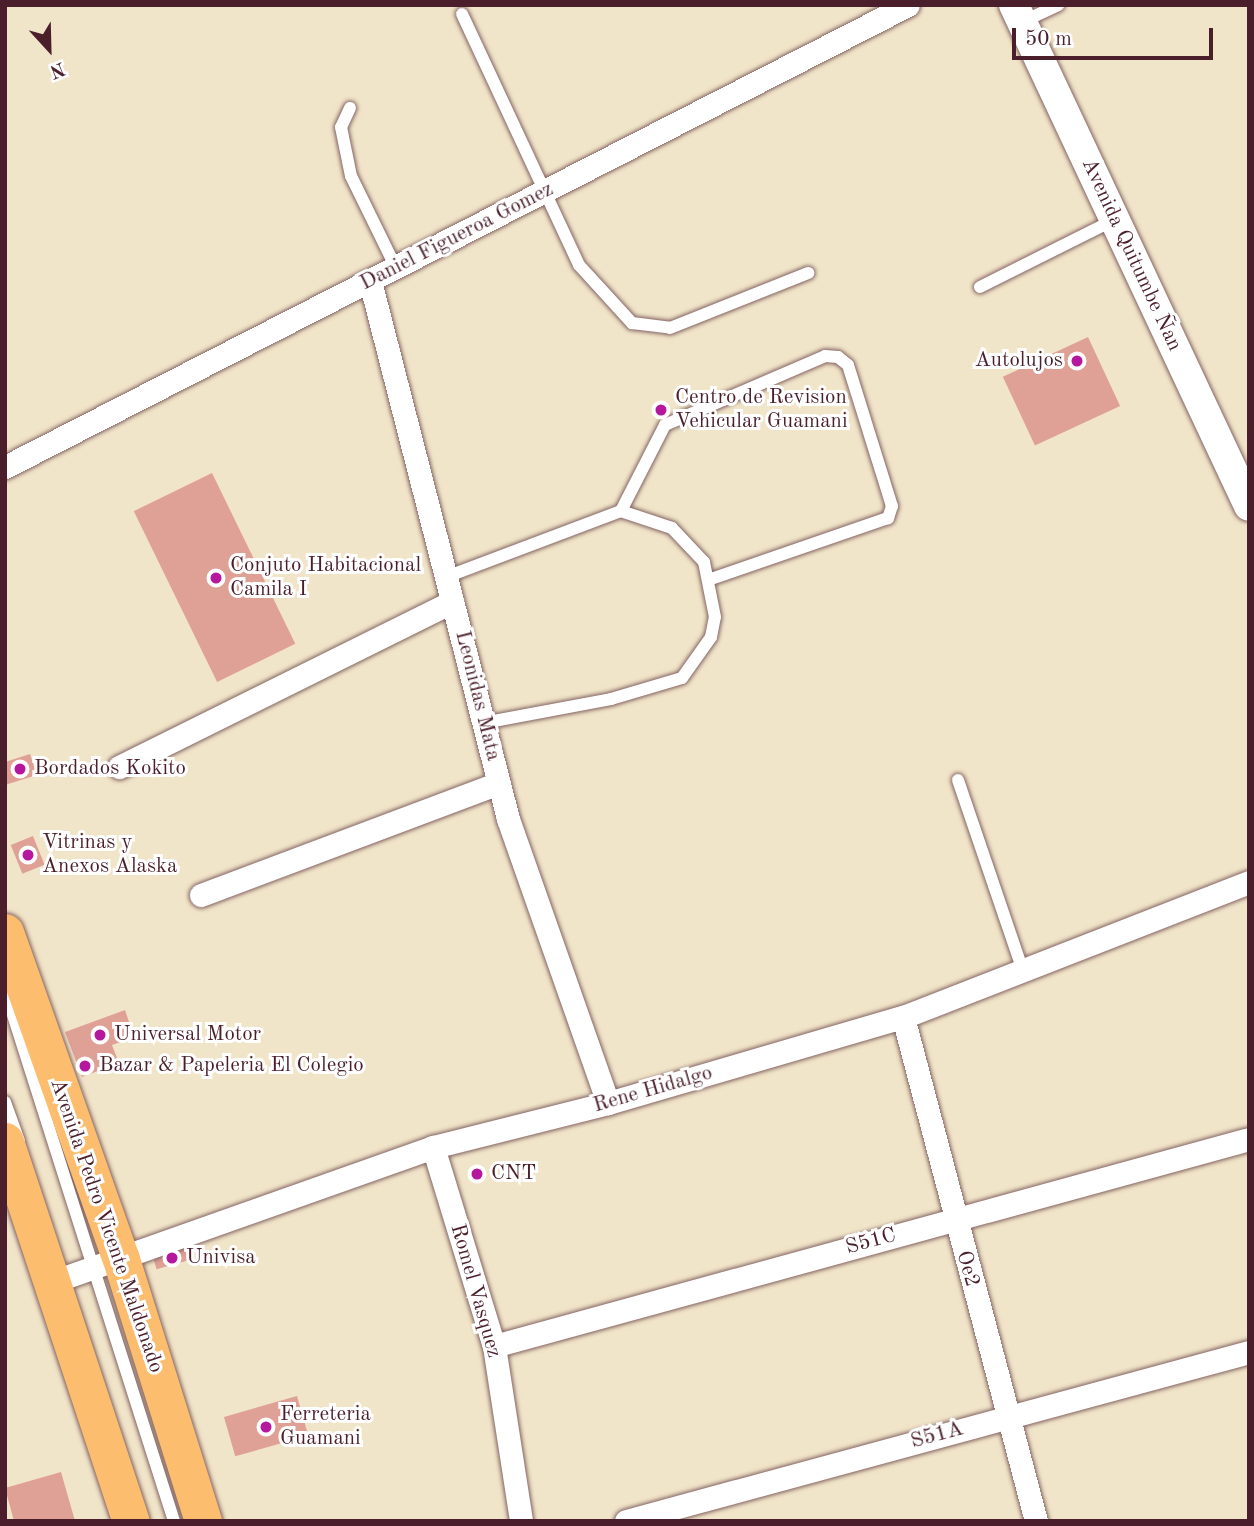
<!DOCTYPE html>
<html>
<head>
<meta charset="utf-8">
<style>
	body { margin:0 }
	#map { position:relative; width:1254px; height:1526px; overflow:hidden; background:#f1e5c9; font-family:"Old Standard TT",serif }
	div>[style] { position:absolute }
	.building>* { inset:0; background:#dfa196; transform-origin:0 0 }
	.roads { filter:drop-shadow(0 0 2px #846462) drop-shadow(0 0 2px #846462) }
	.service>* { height:12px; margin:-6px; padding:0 6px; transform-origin:6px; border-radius:6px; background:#fff }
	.minor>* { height:23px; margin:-11.5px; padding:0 11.5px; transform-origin:11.5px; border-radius:11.5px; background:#fff }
	.tertiary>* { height:30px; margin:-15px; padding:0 15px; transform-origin:15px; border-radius:15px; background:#fff }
	.primary>* { height:37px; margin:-18.5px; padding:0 18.5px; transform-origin:18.5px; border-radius:18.5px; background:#fcbd6f }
	.dots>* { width:19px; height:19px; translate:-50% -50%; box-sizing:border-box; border:4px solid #fff; border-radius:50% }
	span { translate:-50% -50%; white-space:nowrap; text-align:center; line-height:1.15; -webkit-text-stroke:6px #fff; paint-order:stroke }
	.street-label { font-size:21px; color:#4a1f2b }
	.poi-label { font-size:21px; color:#4a1f2b }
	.right { translate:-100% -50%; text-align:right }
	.left { translate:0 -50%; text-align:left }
	.frame { position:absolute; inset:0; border:7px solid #4a1f2b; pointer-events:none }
	.north { position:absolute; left:14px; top:14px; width:70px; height:70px; -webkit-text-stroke:5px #fff; paint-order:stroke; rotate:158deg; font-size:19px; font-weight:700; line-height:28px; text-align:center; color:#4a1f2b }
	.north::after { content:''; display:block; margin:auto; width:24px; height:32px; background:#4a1f2b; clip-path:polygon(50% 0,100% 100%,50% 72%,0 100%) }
	.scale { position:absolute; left:1012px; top:28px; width:201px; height:32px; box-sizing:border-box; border:4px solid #4a1f2b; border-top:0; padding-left:9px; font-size:21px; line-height:24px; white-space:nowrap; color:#4a1f2b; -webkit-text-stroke:5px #fff; paint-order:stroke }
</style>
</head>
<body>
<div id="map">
	<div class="building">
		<div style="left:1088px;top:337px;width:76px;height:94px;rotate:65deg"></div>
		<div style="left:212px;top:473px;width:190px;height:87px;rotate:64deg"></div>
		<div style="clip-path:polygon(30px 754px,37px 775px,5px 785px,5px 762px)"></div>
		<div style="left:33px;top:836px;width:31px;height:24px;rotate:68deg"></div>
		<div style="clip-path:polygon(125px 1010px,134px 1037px,112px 1045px,119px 1063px,82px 1077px,65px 1032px)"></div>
		<div style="left:187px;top:1245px;width:15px;height:36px;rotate:74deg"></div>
		<div style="left:297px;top:1396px;width:41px;height:76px;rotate:74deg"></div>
		<div style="clip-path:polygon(61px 1472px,75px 1521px,14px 1521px,5px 1488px)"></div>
	</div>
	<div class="roads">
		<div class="service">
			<div style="left:462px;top:14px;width:277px;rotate:65deg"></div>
			<div style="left:579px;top:265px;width:79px;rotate:47.6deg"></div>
			<div style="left:632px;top:323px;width:38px;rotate:7deg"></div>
			<div style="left:670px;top:328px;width:149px;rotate:-21.7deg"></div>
			<div style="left:1022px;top:22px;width:40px;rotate:-25deg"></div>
			<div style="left:350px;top:108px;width:21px;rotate:115deg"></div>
			<div style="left:341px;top:127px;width:50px;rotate:78.5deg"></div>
			<div style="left:351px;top:176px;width:102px;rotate:63.9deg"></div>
			<div style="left:980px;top:287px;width:150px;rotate:-26.6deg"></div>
			<div style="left:446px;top:577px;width:187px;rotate:-20.7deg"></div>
			<div style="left:621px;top:511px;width:97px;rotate:-62.9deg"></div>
			<div style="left:665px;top:425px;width:174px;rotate:-23.3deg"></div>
			<div style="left:825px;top:356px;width:13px;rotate:4deg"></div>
			<div style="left:838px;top:357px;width:13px;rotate:39deg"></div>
			<div style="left:848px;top:365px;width:148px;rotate:72.7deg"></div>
			<div style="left:892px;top:506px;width:13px;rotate:108deg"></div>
			<div style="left:888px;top:518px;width:190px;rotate:161deg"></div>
			<div style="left:483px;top:723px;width:130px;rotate:-10.6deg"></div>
			<div style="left:611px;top:699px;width:74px;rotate:-16.5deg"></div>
			<div style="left:682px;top:678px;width:50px;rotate:-54.7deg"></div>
			<div style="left:711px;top:637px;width:20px;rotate:-79deg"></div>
			<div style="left:715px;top:617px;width:56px;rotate:-101.3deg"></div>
			<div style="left:704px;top:562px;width:47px;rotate:-133.3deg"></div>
			<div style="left:672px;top:528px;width:54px;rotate:-161.6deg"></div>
			<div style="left:958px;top:780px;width:202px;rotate:71.2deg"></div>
			<div style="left:5px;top:990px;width:557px;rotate:72.35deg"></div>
			<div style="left:5px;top:1102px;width:41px;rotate:70.3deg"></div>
		</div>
		<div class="minor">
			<div style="left:370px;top:281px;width:555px;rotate:75.61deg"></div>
			<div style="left:508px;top:819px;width:301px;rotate:70.6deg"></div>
			<div style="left:5px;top:467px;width:1014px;rotate:-27.1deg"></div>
			<div style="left:119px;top:767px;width:372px;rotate:-26.4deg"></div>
			<div style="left:201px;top:895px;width:318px;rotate:-20.6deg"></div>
			<div style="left:903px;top:1017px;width:521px;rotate:75.22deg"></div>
			<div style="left:433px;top:1147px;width:208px;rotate:73deg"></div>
			<div style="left:494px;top:1346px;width:177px;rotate:81.2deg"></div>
			<div style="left:52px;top:1282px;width:404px;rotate:-19.5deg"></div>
			<div style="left:433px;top:1147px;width:180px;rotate:-14.1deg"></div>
			<div style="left:608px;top:1103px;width:307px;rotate:-16.3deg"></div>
			<div style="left:903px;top:1017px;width:371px;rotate:-21.3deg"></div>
			<div style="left:494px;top:1346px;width:783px;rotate:-15.33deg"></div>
			<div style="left:626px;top:1521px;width:646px;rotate:-15.18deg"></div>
		</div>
		<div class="tertiary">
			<div style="left:1014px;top:5px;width:553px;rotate:64.87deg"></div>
		</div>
		<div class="primary">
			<div style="left:5px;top:932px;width:344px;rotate:70.5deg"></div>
			<div style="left:120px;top:1256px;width:278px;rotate:72.6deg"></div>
			<div style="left:5px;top:1141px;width:400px;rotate:71.7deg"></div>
		</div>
	</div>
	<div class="dots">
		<div style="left:1077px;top:361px;background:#b5179e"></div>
		<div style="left:661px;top:410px;background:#b5179e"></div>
		<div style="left:216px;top:578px;background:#b5179e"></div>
		<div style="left:20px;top:769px;background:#b5179e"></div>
		<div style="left:28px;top:855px;background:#b5179e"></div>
		<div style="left:100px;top:1035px;background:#b5179e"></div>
		<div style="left:85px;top:1066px;background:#b5179e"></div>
		<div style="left:477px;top:1174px;background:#b5179e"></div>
		<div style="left:172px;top:1258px;background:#b5179e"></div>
		<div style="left:266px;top:1427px;background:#b5179e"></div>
	</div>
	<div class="street-label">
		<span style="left:457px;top:237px;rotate:-27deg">Daniel Figueroa Gomez</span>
		<span style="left:1131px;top:255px;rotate:65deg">Avenida Quitumbe Ñan</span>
		<span style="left:477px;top:696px;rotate:76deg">Leonidas Mata</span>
		<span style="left:653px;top:1090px;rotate:-16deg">Rene Hidalgo</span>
		<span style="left:106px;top:1226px;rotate:71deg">Avenida Pedro Vicente Maldonado</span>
		<span style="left:871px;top:1242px;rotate:-15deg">S51C</span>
		<span style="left:967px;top:1269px;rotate:74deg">Oe2</span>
		<span style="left:475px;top:1291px;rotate:74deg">Romel Vasquez</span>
		<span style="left:937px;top:1436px;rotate:-15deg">S51A</span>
	</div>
	<div class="poi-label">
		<span class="right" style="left:1063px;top:361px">Autolujos</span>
		<span class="left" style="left:675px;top:410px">Centro de Revision<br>Vehicular Guamani</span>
		<span class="left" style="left:230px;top:578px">Conjuto Habitacional<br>Camila I</span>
		<span class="left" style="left:34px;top:769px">Bordados Kokito</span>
		<span class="left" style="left:42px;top:855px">Vitrinas y<br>Anexos Alaska</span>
		<span class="left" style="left:114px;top:1035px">Universal Motor</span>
		<span class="left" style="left:99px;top:1066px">Bazar &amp; Papeleria El Colegio</span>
		<span class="left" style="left:491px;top:1174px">CNT</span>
		<span class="left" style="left:186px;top:1258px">Univisa</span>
		<span class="left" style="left:280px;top:1427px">Ferreteria<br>Guamani</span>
	</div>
	<div class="frame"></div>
	<div class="north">N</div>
	<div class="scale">50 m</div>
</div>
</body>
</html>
